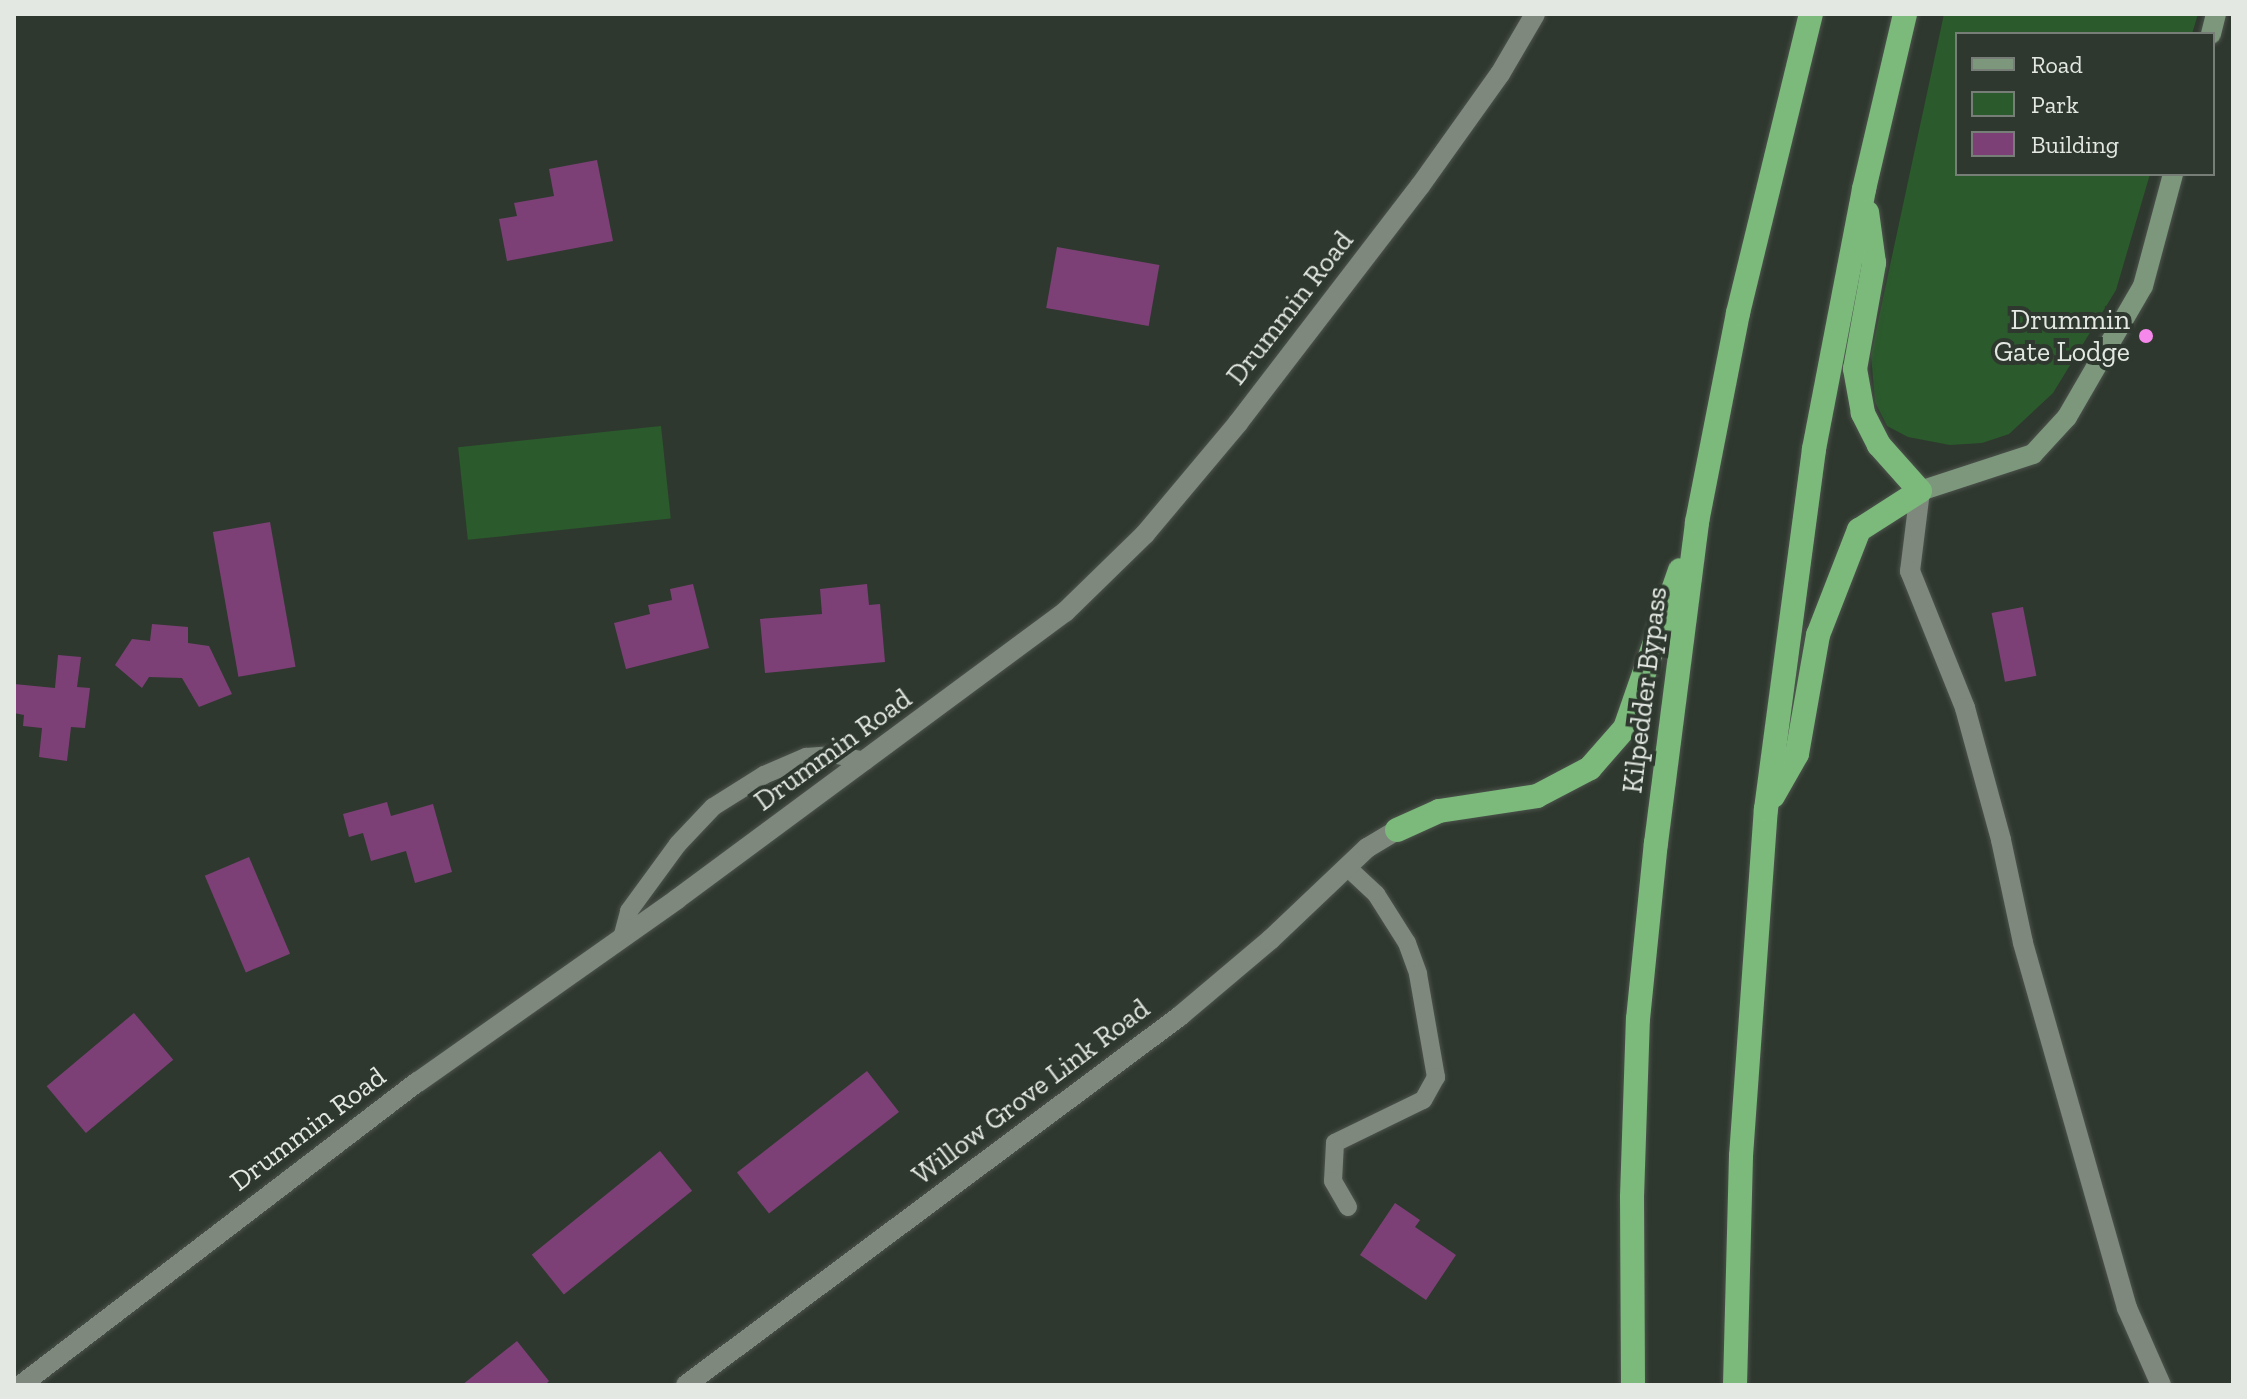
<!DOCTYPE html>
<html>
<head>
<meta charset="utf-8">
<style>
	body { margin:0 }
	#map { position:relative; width:2247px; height:1399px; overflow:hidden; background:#2f382f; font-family:"Zilla Slab",serif }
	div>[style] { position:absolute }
	.green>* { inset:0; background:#2b5a2c; transform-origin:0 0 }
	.building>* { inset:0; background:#7c4076; transform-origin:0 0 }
	.roads { filter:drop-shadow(0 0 2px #4c534c) drop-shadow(0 0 2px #4c534c) }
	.lane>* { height:18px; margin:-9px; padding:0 9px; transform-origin:9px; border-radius:9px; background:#7e887d }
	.street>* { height:20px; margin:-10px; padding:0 10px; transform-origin:10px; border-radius:10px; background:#7e887d }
	.secondary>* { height:20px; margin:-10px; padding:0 10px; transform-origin:10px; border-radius:10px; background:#7d977d }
	.highway>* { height:24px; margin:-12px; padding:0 12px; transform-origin:12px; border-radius:12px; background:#7cba7c }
	.dots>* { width:22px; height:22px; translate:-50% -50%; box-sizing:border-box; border:4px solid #2f382f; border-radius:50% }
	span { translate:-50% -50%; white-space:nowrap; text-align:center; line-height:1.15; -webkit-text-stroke:8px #2f382f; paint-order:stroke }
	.street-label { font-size:28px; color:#e3e8e3 }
	.poi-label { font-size:28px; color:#e3e8e3 }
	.right { translate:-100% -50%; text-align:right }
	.frame { position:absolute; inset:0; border:16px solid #e3e8e3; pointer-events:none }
	.legend { position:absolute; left:1955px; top:32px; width:260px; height:144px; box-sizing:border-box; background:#2f382f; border:2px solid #777e77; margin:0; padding:10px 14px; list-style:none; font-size:24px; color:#e3e8e3 }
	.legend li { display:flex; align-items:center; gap:16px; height:40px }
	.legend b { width:40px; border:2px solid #777e77 }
</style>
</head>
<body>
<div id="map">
	<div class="green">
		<div style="clip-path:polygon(1944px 14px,2198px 14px,2192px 34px,1957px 34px,1957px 174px,2150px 174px,2116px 290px,2053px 393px,2009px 434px,1982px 443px,1950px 445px,1908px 437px,1887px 426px,1875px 402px,1871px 354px)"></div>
		<div style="left:661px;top:426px;width:93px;height:204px;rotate:84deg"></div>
	</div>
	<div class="building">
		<div style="clip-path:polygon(597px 160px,613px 241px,507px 261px,499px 219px,517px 216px,514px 203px,554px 196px,549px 169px)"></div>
		<div style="left:1057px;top:247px;width:104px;height:62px;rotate:10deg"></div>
		<div style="left:270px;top:522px;width:147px;height:58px;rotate:80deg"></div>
		<div style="clip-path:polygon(693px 584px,709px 648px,626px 669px,614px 623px,650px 614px,648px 605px,672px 600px,670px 589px)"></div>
		<div style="clip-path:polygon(867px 584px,869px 605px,880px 604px,885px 662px,765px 673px,760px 619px,822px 614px,820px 589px)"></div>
		<div style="left:2023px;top:607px;width:70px;height:32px;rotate:79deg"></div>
		<div style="clip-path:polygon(152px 624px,188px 627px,188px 643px,209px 646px,232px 694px,199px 707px,182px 678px,149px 677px,142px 688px,115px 665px,132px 639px,150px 641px)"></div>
		<div style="clip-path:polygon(58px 655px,81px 657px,77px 687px,90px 688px,85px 728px,71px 727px,67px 761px,39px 757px,42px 728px,23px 726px,24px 715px,14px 713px,14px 684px,55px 688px)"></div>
		<div style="clip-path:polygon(387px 802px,391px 816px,433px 804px,452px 872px,415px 883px,406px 851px,371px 861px,363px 833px,349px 837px,343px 814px)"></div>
		<div style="left:249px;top:857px;width:105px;height:48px;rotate:67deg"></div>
		<div style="left:134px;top:1013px;width:61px;height:114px;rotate:50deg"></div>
		<div style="left:867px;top:1071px;width:52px;height:165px;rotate:52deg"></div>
		<div style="left:660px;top:1151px;width:51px;height:165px;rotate:51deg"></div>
		<div style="clip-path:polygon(1395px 1203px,1420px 1220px,1415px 1227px,1456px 1255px,1426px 1300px,1360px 1255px)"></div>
		<div style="clip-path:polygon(517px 1341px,549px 1381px,545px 1385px,462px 1385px)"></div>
	</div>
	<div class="roads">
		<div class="lane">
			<div style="left:1347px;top:867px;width:40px;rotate:43deg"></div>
			<div style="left:1376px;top:894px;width:58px;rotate:57.7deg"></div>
			<div style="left:1407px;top:943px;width:33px;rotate:70deg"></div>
			<div style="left:1418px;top:974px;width:105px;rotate:80.1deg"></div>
			<div style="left:1436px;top:1077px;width:26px;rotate:119deg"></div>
			<div style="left:1423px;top:1100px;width:98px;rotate:154deg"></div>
			<div style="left:1335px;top:1143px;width:38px;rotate:93deg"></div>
			<div style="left:1333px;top:1181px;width:30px;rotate:60deg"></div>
			<div style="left:622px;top:938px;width:28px;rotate:-75deg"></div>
			<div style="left:629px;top:911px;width:83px;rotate:-53.8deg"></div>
			<div style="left:678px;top:844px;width:51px;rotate:-46.6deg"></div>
			<div style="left:713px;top:807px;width:60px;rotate:-32.1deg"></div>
			<div style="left:764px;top:775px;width:46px;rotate:-23.2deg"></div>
			<div style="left:806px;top:757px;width:31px;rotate:-4deg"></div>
			<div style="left:837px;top:755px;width:29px;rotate:12deg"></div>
		</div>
		<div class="street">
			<div style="left:1920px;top:491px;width:81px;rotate:97.1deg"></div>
			<div style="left:1910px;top:571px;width:148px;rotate:68.1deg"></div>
			<div style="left:1965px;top:708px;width:137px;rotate:74.7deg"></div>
			<div style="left:2001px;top:840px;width:105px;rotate:77.9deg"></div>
			<div style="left:2023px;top:943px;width:380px;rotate:74.1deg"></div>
			<div style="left:2127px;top:1308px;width:84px;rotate:66.2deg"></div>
			<div style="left:21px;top:1385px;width:499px;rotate:-37.4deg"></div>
			<div style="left:418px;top:1082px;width:317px;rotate:-35.2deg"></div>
			<div style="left:677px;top:899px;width:483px;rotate:-36.5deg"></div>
			<div style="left:1065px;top:612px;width:112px;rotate:-44.3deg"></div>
			<div style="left:1145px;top:534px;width:145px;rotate:-50deg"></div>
			<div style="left:1238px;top:423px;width:299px;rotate:-52.5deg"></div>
			<div style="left:1420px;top:186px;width:138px;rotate:-54.5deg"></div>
			<div style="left:1500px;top:74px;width:69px;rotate:-59.7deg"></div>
			<div style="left:686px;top:1385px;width:617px;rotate:-36.76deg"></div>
			<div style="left:1180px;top:1016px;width:118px;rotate:-40.2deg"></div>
			<div style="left:1270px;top:940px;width:134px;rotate:-43.5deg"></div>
			<div style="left:1367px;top:848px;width:35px;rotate:-31deg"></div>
		</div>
		<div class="secondary">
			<div style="left:2211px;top:34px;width:21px;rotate:-76deg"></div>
			<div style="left:1920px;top:491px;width:119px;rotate:-18.1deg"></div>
			<div style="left:2033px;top:454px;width:50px;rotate:-47.4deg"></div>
			<div style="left:2067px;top:417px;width:151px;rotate:-59.9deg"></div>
			<div style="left:2143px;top:286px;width:116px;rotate:-75deg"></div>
		</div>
		<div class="highway">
			<div style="left:1773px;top:796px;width:48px;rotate:-60.3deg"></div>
			<div style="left:1797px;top:754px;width:121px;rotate:-80deg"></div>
			<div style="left:1818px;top:635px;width:113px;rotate:-68.7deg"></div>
			<div style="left:1859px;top:530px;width:72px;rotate:-32.6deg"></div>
			<div style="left:1920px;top:491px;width:62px;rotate:-131.7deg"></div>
			<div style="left:1879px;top:445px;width:36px;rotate:-117deg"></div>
			<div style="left:1863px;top:413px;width:45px;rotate:-100.3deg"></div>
			<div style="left:1855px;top:369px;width:108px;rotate:-79.8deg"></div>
			<div style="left:1874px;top:263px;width:51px;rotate:-97.8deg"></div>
			<div style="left:1397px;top:830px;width:46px;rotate:-24.3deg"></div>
			<div style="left:1439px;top:811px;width:99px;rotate:-8.7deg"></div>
			<div style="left:1537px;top:796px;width:60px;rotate:-27.8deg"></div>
			<div style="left:1590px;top:768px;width:53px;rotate:-48.8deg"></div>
			<div style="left:1625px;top:728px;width:167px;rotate:-70.8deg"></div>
			<div style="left:1633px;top:1385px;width:188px;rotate:-90.3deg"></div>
			<div style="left:1632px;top:1197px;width:178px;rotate:-88.1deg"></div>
			<div style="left:1638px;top:1019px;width:177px;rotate:-84.2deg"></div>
			<div style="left:1656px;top:843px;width:324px;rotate:-82.7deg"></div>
			<div style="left:1697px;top:522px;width:213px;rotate:-78.9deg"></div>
			<div style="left:1738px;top:313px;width:308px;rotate:-76.3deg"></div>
			<div style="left:1735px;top:1385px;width:229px;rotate:-88.5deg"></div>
			<div style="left:1741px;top:1156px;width:348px;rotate:-85.9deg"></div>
			<div style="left:1766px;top:809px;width:363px;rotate:-82.4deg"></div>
			<div style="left:1814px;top:449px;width:265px;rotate:-79.1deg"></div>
			<div style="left:1864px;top:189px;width:180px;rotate:-76.8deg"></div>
		</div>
	</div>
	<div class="dots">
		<div style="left:2146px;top:336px;background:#f788eb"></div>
	</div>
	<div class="street-label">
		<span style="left:1290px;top:308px;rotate:-52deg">Drummin Road</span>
		<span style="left:1645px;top:690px;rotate:-83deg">Kilpedder Bypass</span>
		<span style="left:833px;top:750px;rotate:-36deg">Drummin Road</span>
		<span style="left:1031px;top:1092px;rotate:-37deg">Willow Grove Link Road</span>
		<span style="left:308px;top:1129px;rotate:-37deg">Drummin Road</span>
	</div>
	<div class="poi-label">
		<span class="right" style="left:2130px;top:336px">Drummin<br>Gate Lodge</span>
	</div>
	<div class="frame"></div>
	<ul class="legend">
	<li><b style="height:10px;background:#7d977d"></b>Road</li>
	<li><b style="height:22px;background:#2b5a2c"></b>Park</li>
	<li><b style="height:22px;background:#7c4076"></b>Building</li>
	</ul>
</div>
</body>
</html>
